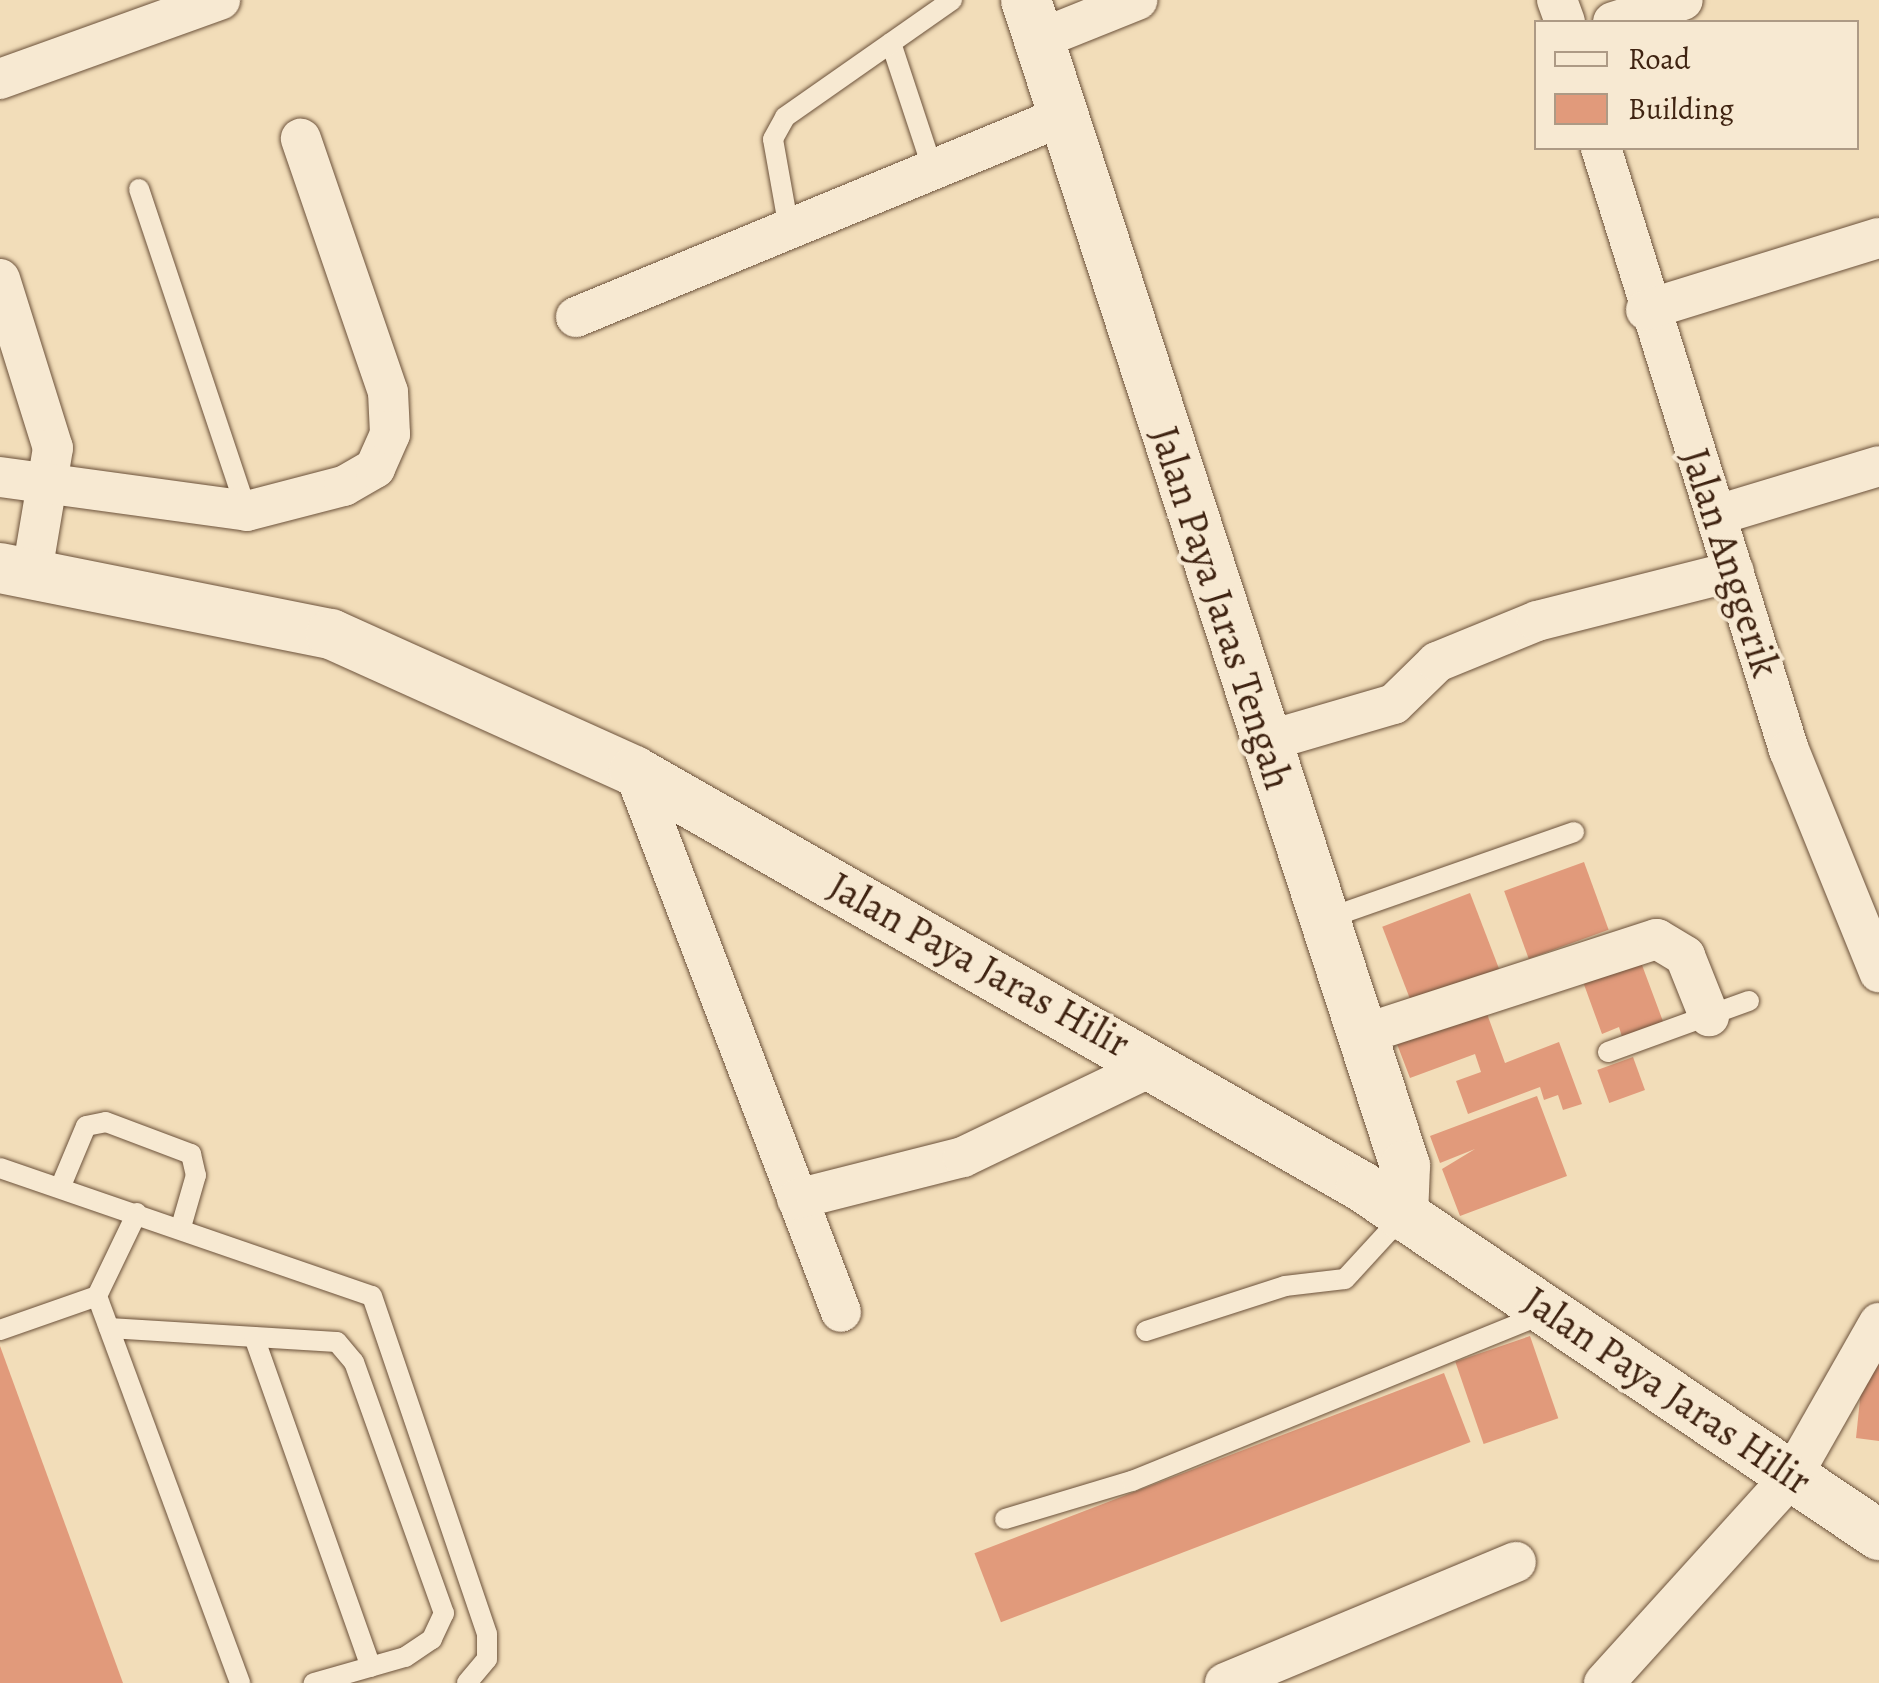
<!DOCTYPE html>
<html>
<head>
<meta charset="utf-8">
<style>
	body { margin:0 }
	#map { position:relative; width:1879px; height:1683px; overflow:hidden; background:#f2ddb9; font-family:Alegreya,serif }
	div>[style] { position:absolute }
	.building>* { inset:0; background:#e19a7b; transform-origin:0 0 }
	.roads { filter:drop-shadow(0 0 2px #6c523b) drop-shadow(0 0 2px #6c523b) }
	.service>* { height:20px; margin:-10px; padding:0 10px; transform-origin:10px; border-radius:10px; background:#f7e9d2 }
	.minor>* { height:40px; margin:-20px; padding:0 20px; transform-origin:20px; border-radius:20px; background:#f7e9d2 }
	.tertiary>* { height:50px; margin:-25px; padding:0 25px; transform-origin:25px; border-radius:25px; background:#f7e9d2 }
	span { translate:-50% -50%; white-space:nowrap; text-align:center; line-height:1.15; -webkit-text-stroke:8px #f7e9d2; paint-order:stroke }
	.street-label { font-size:40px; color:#3f2311 }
	.legend { position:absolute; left:1534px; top:20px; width:325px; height:130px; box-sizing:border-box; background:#f7e9d2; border:2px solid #ad9a85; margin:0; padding:12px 18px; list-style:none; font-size:30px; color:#3f2311 }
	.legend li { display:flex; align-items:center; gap:20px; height:50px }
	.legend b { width:50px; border:2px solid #ad9a85 }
</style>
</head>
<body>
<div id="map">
	<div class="building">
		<div style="left:1584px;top:862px;width:72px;height:85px;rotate:70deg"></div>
		<div style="left:1470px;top:893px;width:84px;height:94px;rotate:69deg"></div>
		<div style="clip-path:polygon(1639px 957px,1664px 1024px,1623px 1040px,1619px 1027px,1602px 1034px,1582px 979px)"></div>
		<div style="clip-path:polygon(1486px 1011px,1505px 1063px,1559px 1042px,1582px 1104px,1563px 1110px,1558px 1095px,1544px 1100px,1540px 1087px,1468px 1114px,1456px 1081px,1481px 1072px,1475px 1054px,1410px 1078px,1397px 1044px)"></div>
		<div style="left:1633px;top:1057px;width:35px;height:38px;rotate:70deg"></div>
		<div style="clip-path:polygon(1537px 1096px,1567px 1176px,1460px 1216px,1442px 1169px,1475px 1149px,1440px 1163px,1430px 1136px)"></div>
		<div style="left:1530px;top:1336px;width:87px;height:79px;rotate:71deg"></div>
		<div style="clip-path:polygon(0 1346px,123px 1683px,0 1683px)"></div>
		<div style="clip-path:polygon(1865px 1351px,1879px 1353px,1879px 1441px,1856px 1438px)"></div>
		<div style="left:1444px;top:1373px;width:74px;height:503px;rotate:69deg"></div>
	</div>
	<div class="roads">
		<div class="service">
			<div style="left:891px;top:43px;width:134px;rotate:71.7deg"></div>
			<div style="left:139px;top:189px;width:340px;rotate:71.5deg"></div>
			<div style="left:789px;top:229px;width:91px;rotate:-100.1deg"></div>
			<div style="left:773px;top:139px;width:25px;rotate:-61deg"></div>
			<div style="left:785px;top:117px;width:204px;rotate:-35deg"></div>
			<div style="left:1323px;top:920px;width:266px;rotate:-19.3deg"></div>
			<div style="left:1608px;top:1052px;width:150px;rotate:-19.9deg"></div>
			<div style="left:0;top:1168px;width:393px;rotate:19deg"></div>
			<div style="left:372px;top:1296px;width:357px;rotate:71.2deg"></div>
			<div style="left:487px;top:1634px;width:25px;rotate:90deg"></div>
			<div style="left:487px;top:1659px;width:31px;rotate:130deg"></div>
			<div style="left:60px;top:1188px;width:67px;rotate:-67.2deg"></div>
			<div style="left:86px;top:1126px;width:20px;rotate:-11deg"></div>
			<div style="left:106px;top:1122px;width:91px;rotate:20.6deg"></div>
			<div style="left:191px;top:1154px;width:22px;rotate:77deg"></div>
			<div style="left:196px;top:1175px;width:54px;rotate:106.1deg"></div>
			<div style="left:97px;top:1296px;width:413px;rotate:69.7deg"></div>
			<div style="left:109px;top:1328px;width:228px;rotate:3.5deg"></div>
			<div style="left:337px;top:1342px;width:26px;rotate:50deg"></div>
			<div style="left:354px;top:1362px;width:267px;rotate:70.3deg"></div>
			<div style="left:444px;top:1613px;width:29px;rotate:115deg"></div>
			<div style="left:432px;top:1639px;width:32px;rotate:146deg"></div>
			<div style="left:405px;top:1657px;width:95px;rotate:164.1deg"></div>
			<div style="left:0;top:1330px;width:103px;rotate:-19.3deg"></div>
			<div style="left:97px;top:1296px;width:92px;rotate:-64.3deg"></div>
			<div style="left:1146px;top:1331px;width:146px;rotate:-17.9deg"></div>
			<div style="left:1285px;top:1286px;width:60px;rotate:-6.7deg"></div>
			<div style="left:1345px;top:1279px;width:86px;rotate:-47.4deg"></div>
			<div style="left:254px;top:1337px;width:350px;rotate:70.5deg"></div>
			<div style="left:1005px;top:1519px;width:133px;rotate:-16.7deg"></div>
			<div style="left:1132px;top:1481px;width:445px;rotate:-22.1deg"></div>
		</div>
		<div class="minor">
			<div style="left:1557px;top:0;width:23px;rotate:70deg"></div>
			<div style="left:1613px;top:22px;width:73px;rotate:-17.4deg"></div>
			<div style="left:1040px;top:39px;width:105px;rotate:-21.9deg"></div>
			<div style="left:0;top:79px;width:234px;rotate:-19.8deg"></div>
			<div style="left:1601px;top:148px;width:631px;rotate:72.66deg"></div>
			<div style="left:1789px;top:750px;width:240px;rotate:67.9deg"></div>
			<div style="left:0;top:279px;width:177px;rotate:72.6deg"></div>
			<div style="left:53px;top:448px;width:126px;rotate:99.6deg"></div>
			<div style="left:1646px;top:310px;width:244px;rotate:-17.2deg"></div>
			<div style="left:576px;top:317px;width:527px;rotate:-22.43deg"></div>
			<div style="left:0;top:477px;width:249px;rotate:7.8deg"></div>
			<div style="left:247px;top:511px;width:100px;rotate:-14.5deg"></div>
			<div style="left:344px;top:486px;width:36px;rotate:-30deg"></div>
			<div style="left:375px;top:468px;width:37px;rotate:-66deg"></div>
			<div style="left:390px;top:434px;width:42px;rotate:-92.7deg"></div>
			<div style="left:388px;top:392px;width:268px;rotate:-109deg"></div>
			<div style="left:1717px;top:515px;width:169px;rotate:-16.8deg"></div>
			<div style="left:1264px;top:742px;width:135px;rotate:-16.3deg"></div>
			<div style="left:1394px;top:704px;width:60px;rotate:-44.3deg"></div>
			<div style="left:1437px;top:662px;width:108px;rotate:-22.3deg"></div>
			<div style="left:1537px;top:621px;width:203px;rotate:-14.2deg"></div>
			<div style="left:634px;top:771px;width:579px;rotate:69.06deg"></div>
			<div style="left:1361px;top:1035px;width:311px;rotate:-18deg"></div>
			<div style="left:1657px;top:939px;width:33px;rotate:31deg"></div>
			<div style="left:1685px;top:956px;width:65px;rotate:68.2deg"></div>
			<div style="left:797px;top:1199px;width:171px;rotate:-14.2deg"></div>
			<div style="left:963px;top:1157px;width:213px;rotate:-25.6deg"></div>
			<div style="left:1225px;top:1683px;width:315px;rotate:-22.6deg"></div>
			<div style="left:1604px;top:1683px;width:280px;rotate:-47.8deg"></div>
			<div style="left:1792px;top:1476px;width:176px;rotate:-60.4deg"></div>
		</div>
		<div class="tertiary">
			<div style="left:1026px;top:0;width:1226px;rotate:71.99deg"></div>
			<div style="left:1405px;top:1166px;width:50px;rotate:92.3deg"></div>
			<div style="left:0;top:568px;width:338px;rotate:11.3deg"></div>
			<div style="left:331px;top:634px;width:333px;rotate:24.3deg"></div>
			<div style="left:634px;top:771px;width:837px;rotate:29.72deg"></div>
			<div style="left:1361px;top:1186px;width:625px;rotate:33.97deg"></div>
		</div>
	</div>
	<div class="street-label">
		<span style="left:1730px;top:563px;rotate:72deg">Jalan Anggerik</span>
		<span style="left:1221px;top:608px;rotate:72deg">Jalan Paya Jaras Tengah</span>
		<span style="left:979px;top:965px;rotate:29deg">Jalan Paya Jaras Hilir</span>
		<span style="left:1667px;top:1391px;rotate:34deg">Jalan Paya Jaras Hilir</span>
	</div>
	<ul class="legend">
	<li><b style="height:12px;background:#f7e9d2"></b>Road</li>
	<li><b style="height:28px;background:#e19a7b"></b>Building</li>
	</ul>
</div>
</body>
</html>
